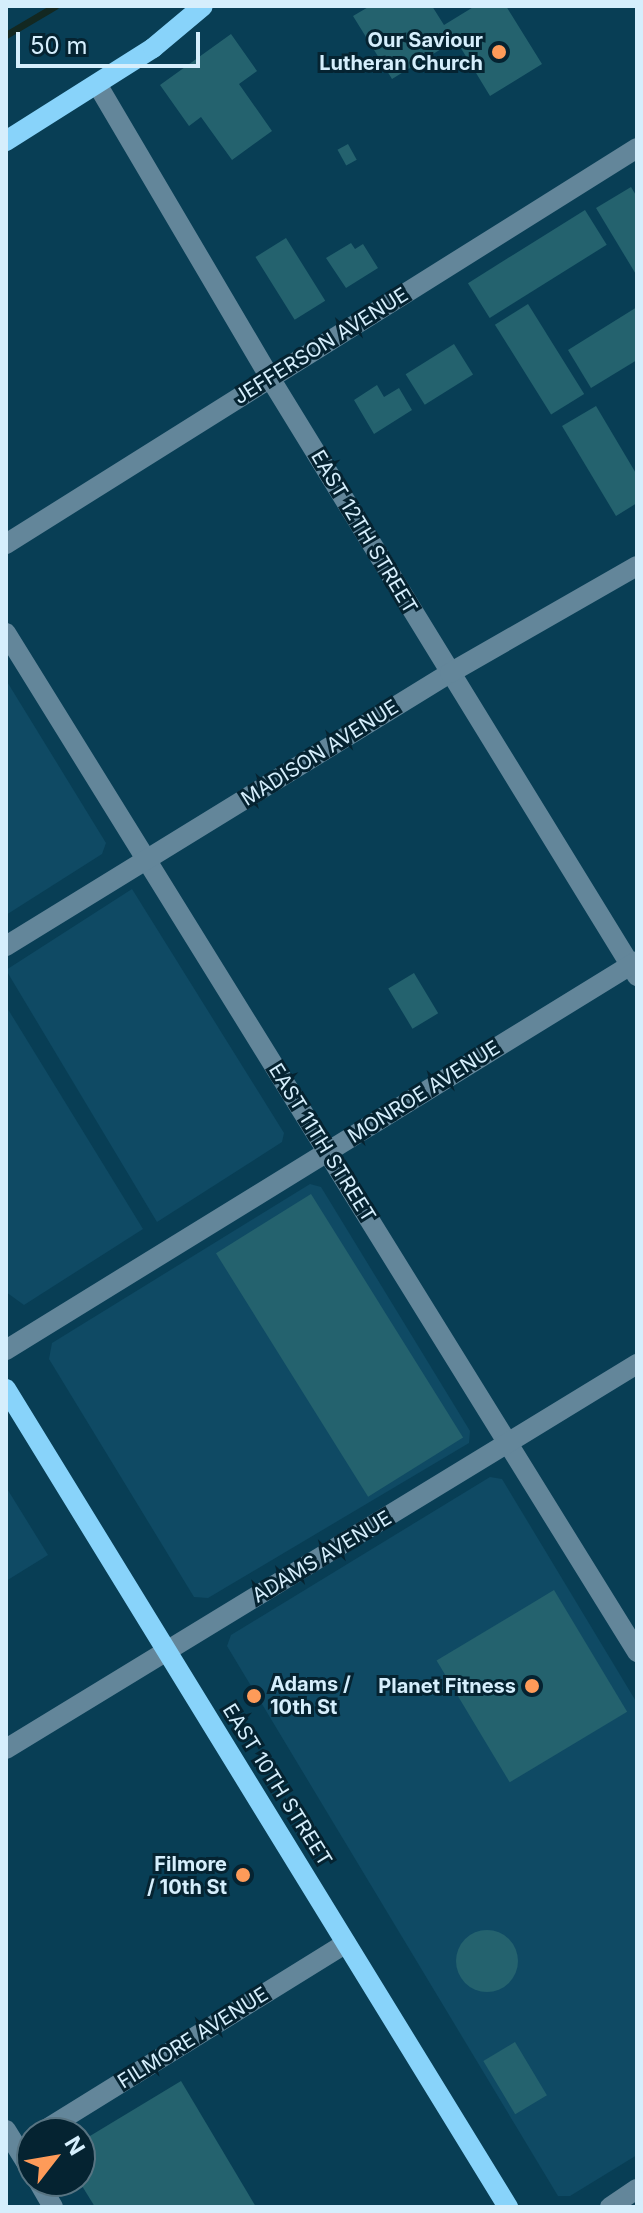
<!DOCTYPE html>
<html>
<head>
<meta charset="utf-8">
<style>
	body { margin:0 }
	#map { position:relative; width:643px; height:2213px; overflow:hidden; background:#083e55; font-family:Inter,sans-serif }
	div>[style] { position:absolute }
	.built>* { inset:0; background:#0f4a64 }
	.stream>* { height:7px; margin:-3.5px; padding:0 3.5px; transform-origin:3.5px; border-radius:3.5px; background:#132821 }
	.building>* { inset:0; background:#24626e; transform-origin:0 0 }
	.round { border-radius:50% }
	.minor>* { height:20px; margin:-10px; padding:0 10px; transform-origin:10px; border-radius:10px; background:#63869a }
	.major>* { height:20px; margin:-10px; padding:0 10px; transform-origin:10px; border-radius:10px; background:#88d3fa }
	.dots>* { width:22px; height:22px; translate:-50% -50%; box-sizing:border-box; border:4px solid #052331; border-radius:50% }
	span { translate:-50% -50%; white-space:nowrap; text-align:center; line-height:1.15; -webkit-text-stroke:6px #052331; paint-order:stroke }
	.poi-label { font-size:20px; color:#d5eefc; font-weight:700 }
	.right { translate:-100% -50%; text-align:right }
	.left { translate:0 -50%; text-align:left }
	.street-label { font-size:20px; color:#d5eefc }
	.frame { position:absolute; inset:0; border:8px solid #d5eefc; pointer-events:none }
	.north { position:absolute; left:16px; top:2117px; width:80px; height:80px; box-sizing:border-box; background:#052331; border:2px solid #587482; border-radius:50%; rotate:59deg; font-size:22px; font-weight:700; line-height:32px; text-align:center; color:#d5eefc }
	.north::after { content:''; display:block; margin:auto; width:28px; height:36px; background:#fe9b59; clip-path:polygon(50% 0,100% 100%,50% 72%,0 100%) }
	.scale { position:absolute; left:16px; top:32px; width:184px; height:36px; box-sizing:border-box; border:4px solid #d5eefc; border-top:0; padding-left:10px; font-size:24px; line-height:28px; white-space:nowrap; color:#d5eefc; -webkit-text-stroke:6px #052331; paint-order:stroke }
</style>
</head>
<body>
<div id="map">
	<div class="built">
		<div style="clip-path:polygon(6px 680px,106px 843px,102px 854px,6px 915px)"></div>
		<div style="clip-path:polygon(132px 889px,284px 1133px,282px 1142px,157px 1222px,6px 970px)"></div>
		<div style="clip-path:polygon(6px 1006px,143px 1229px,24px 1305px,6px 1292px)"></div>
		<div style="clip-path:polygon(310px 1184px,321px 1187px,470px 1431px,469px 1443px,208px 1598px,194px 1597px,49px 1359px,52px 1343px)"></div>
		<div style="clip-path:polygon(490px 1477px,502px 1479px,637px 1703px,637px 2155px,570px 2196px,558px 2196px,227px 1646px,231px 1635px)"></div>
		<div style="clip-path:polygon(6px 1487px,48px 1555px,6px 1581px)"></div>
	</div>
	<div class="stream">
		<div style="left:6px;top:35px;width:57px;rotate:-30.6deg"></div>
	</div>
	<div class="building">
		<div style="clip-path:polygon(370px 6px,432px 6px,444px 25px,475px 6px,506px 6px,542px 64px,490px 96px,456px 40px,392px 79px,353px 16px)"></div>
		<div style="clip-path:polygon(231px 34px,257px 71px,239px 84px,272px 131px,232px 160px,201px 117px,189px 126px,160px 85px)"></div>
		<div style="left:348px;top:144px;width:18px;height:12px;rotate:61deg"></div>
		<div style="clip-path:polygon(631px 187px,637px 197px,637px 276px,596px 208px)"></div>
		<div style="left:585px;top:210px;width:41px;height:138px;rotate:58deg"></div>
		<div style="left:286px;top:238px;width:74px;height:36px;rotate:58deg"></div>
		<div style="clip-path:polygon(351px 243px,355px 249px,363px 244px,378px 268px,346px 288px,326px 258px)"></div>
		<div style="left:528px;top:304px;width:106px;height:39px;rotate:58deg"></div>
		<div style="clip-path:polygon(637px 307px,637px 360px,591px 388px,568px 350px)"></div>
		<div style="left:454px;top:344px;width:36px;height:57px;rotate:58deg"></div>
		<div style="clip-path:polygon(377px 385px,384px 397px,399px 388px,412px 410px,374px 434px,354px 400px)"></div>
		<div style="clip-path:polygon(596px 406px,637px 475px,637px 503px,616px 516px,562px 426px)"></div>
		<div style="left:414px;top:973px;width:47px;height:30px;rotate:59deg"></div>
		<div style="left:311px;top:1194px;width:287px;height:112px;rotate:58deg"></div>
		<div style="left:554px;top:1590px;width:142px;height:137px;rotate:59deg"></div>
		<div class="round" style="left:456px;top:1930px;width:62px;height:62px"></div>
		<div style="left:515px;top:2042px;width:62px;height:37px;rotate:59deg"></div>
		<div style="clip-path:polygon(181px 2081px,256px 2207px,95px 2207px,79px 2181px,80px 2142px)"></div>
	</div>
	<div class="minor">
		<div style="left:97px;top:84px;width:341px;rotate:59.5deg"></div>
		<div style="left:270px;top:378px;width:702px;rotate:58.46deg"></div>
		<div style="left:6px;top:544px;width:745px;rotate:-32.11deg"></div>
		<div style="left:6px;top:633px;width:1199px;rotate:58.23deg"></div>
		<div style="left:6px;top:946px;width:521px;rotate:-31.59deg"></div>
		<div style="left:450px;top:673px;width:215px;rotate:-29.8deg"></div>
		<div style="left:6px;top:1350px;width:741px;rotate:-31.65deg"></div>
		<div style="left:6px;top:1749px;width:739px;rotate:-31.39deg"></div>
		<div style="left:6px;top:2130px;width:49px;rotate:58.2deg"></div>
		<div style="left:40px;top:2133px;width:360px;rotate:-31.8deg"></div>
		<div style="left:38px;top:2181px;width:30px;rotate:60deg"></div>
		<div style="left:610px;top:2207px;width:32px;rotate:-34deg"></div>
	</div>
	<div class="major">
		<div style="left:6px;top:141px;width:174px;rotate:-32.3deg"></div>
		<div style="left:153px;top:48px;width:65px;rotate:-40deg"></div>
		<div style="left:6px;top:1389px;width:960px;rotate:58.46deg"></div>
	</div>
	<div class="dots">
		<div style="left:499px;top:52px;background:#fe9b59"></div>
		<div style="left:532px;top:1686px;background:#fe9b59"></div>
		<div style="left:254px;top:1696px;background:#fe9b59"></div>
		<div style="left:243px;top:1875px;background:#fe9b59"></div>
	</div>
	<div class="poi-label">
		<span class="right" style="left:483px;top:52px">Our Saviour<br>Lutheran Church</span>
		<span class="left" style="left:270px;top:1696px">Adams /<br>10th St</span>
		<span class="right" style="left:516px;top:1686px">Planet Fitness</span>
		<span class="right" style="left:227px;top:1876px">Filmore<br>/ 10th St</span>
	</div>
	<div class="street-label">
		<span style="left:321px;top:346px;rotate:-32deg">JEFFERSON AVENUE</span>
		<span style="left:364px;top:532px;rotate:59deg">EAST 12TH STREET</span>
		<span style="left:320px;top:753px;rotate:-32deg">MADISON AVENUE</span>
		<span style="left:424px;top:1092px;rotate:-32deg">MONROE AVENUE</span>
		<span style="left:322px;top:1143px;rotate:58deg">EAST 11TH STREET</span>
		<span style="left:322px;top:1557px;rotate:-31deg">ADAMS AVENUE</span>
		<span style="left:277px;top:1785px;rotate:58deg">EAST 10TH STREET</span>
		<span style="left:193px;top:2038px;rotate:-32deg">FILMORE AVENUE</span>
	</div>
	<div class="frame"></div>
	<div class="north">N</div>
	<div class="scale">50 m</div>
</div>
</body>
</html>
